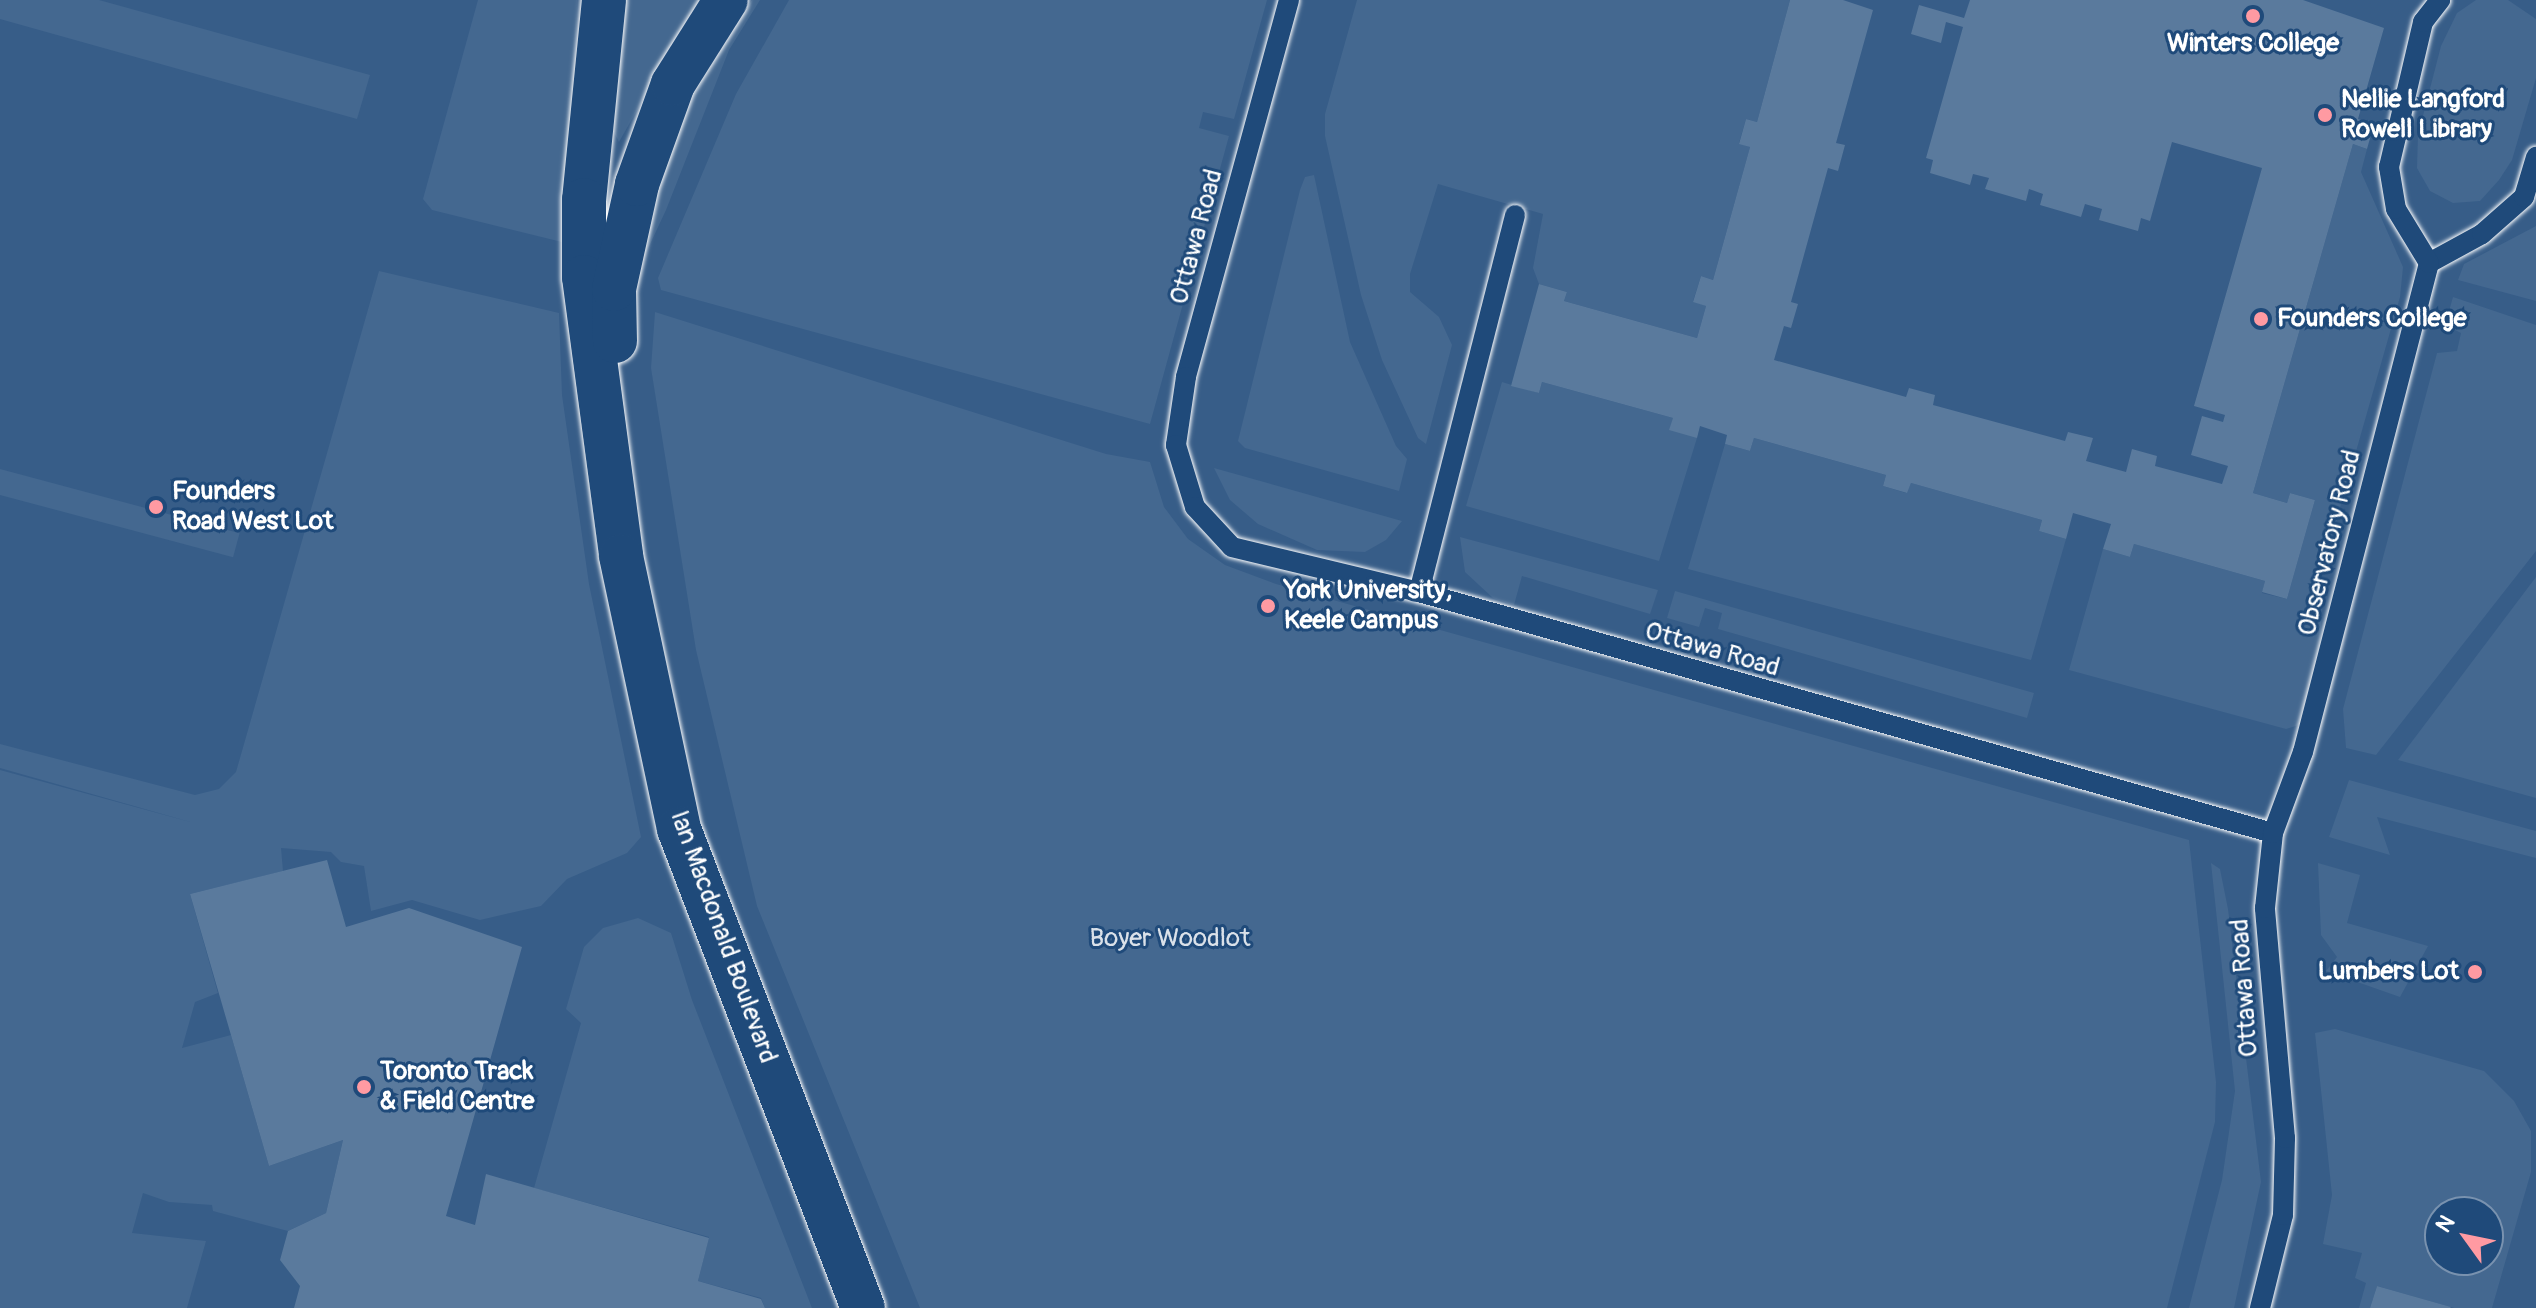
<!DOCTYPE html>
<html>
<head>
<meta charset="utf-8">
<style>
	body { margin:0 }
	#map { position:relative; width:2536px; height:1308px; overflow:hidden; background:#28517f; font-family:Pangolin,sans-serif }
	div>[style] { position:absolute }
	.built>* { inset:0; background:#375d88 }
	.green>* { inset:0; background:#446890; transform-origin:0 0 }
	.building>* { inset:0; background:#5a7a9d }
	.roads { filter:drop-shadow(0 0 2px #fff) drop-shadow(0 0 2px #fff) }
	.service>* { height:20px; margin:-10px; padding:0 10px; transform-origin:10px; border-radius:10px; background:#1f4a7a }
	.tertiary>* { height:44px; margin:-22px; padding:0 22px; transform-origin:22px; border-radius:22px; background:#1f4a7a }
	.dots>* { width:22px; height:22px; translate:-50% -50%; box-sizing:border-box; border:4px solid #1f4a7a; border-radius:50% }
	span { translate:-50% -50%; white-space:nowrap; text-align:center; line-height:1.15; -webkit-text-stroke:6px #1f4a7a; paint-order:stroke }
	.poi-label { font-size:26px; color:#fff; font-weight:700 }
	.left { translate:0 -50%; text-align:left }
	.right { translate:-100% -50%; text-align:right }
	.street-label { font-size:26px; color:#fff }
	.park-label { font-size:26px; color:#dae1e9 }
	.north { position:absolute; left:2424px; top:1196px; width:80px; height:80px; box-sizing:border-box; background:#1f4a7a; border:2px solid #7992af; border-radius:50%; rotate:303deg; font-size:22px; font-weight:700; line-height:32px; text-align:center; color:#fff }
	.north::after { content:''; display:block; margin:auto; width:28px; height:36px; background:#ff9aa2; clip-path:polygon(50% 0,100% 100%,50% 72%,0 100%) }
</style>
</head>
<body>
<div id="map">
	<div class="built">
		<div style="clip-path:polygon(evenodd,0 0,2536px 0,2536px 1308px,0 1308px,0 0,2440px 1212px,2488px 1212px,2488px 1260px,2440px 1260px,2440px 1212px)"></div>
	</div>
	<div class="green">
		<div style="clip-path:polygon(0 0,99px 0,370px 75px,357px 119px,0 19px)"></div>
		<div style="clip-path:polygon(478px 0,577px 0,570px 244px,432px 210px,423px 199px)"></div>
		<div style="clip-path:polygon(618px 0,699px 0,619px 142px,614px 132px)"></div>
		<div style="clip-path:polygon(752px 0,760px 0,729px 50px,666px 210px,645px 255px,637px 260px,650px 203px,693px 96px)"></div>
		<div style="clip-path:polygon(789px 0,1267px 0,1234px 119px,1203px 112px,1199px 128px,1229px 136px,1150px 424px,661px 290px,658px 278px,736px 94px)"></div>
		<div style="clip-path:polygon(1357px 0,1790px 0,1757px 122px,1746px 119px,1739px 143px,1750px 147px,1713px 280px,1701px 276px,1693px 301px,1706px 306px,1697px 338px,1564px 301px,1567px 292px,1539px 284px,1533px 268px,1543px 214px,1438px 184px,1410px 274px,1410px 292px,1439px 317px,1452px 345px,1426px 444px,1418px 438px,1382px 360px,1361px 295px,1325px 136px,1325px 114px)"></div>
		<div style="clip-path:polygon(2476px 0,2508px 0,2536px 19px,2536px 78px,2512px 160px,2499px 180px,2480px 201px,2453px 203px,2430px 191px,2417px 168px,2418px 135px,2441px 46px,2457px 13px)"></div>
		<div style="clip-path:polygon(2353px 144px,2367px 149px,2361px 172px,2403px 267px,2400px 297px,2316px 592px,2323px 597px,2320px 640px,2309px 705px,2299px 725px,2286px 729px,2069px 670px,2103px 549px,2130px 557px,2134px 544px,2265px 581px,2262px 593px,2287px 599px,2315px 500px,2290px 493px,2287px 503px,2253px 493px)"></div>
		<div style="clip-path:polygon(1314px 175px,1350px 342px,1396px 446px,1407px 459px,1399px 491px,1245px 448px,1238px 441px,1300px 190px,1305px 177px)"></div>
		<div style="clip-path:polygon(2536px 226px,2536px 301px,2458px 280px,2464px 264px)"></div>
		<div style="clip-path:polygon(379px 271px,559px 313px,562px 395px,589px 584px,641px 837px,627px 853px,567px 879px,541px 906px,480px 920px,412px 900px,371px 911px,364px 866px,341px 862px,331px 852px,281px 848px,283px 871px,190px 894px,218px 993px,195px 1002px,182px 1048px,231px 1035px,269px 1166px,343px 1140px,326px 1213px,288px 1231px,213px 1211px,212px 1205px,169px 1202px,143px 1193px,132px 1233px,206px 1241px,187px 1308px,0 1308px,0 770px,194px 823px,0 768px,0 744px,195px 795px,219px 789px,236px 772px)"></div>
		<div style="clip-path:polygon(2453px 297px,2536px 325px,2536px 551px,2376px 755px,2346px 748px,2343px 709px,2437px 353px,2457px 351px,2461px 333px,2445px 325px)"></div>
		<div style="clip-path:polygon(655px 312px,1106px 454px,1150px 462px,1164px 507px,1188px 539px,1225px 565px,1276px 584px,2189px 840px,2216px 1082px,2215px 1122px,2167px 1308px,920px 1308px,757px 906px,696px 650px,651px 368px)"></div>
		<div style="clip-path:polygon(1502px 382px,1539px 393px,1542px 382px,1673px 418px,1697px 438px,1659px 561px,1466px 506px)"></div>
		<div style="clip-path:polygon(1754px 438px,1886px 475px,1883px 486px,1906px 493px,1911px 483px,2042px 520px,2039px 531px,2066px 539px,2031px 660px,1688px 569px,1725px 444px,1750px 451px)"></div>
		<div style="clip-path:polygon(1214px 468px,1402px 521px,1386px 540px,1365px 552px,1317px 550px,1258px 524px,1230px 500px)"></div>
		<div style="left:0;top:469px;width:248px;height:25px;rotate:15deg"></div>
		<div style="clip-path:polygon(1460px 537px,1658px 590px,1650px 614px,1522px 576px,1514px 605px,1493px 598px,1465px 572px)"></div>
		<div style="clip-path:polygon(2536px 577px,2536px 798px,2398px 760px)"></div>
		<div style="clip-path:polygon(1675px 591px,2034px 693px,2027px 718px,1718px 629px,1722px 613px,1705px 608px,1699px 627px,1667px 618px)"></div>
		<div style="clip-path:polygon(2349px 780px,2536px 831px,2536px 858px,2377px 817px,2390px 855px,2329px 837px)"></div>
		<div style="clip-path:polygon(2211px 863px,2220px 869px,2228px 909px,2261px 1182px,2234px 1308px,2189px 1308px,2222px 1180px,2235px 1091px)"></div>
		<div style="clip-path:polygon(2318px 863px,2360px 875px,2347px 923px,2428px 946px,2400px 997px,2326px 971px,2337px 957px,2321px 935px)"></div>
		<div style="clip-path:polygon(638px 918px,671px 933px,692px 1000px,812px 1308px,765px 1308px,761px 1298px,698px 1281px,709px 1237px,534px 1188px,581px 1023px,566px 1009px,584px 947px,603px 928px)"></div>
		<div style="clip-path:polygon(evenodd,2335px 1029px,2484px 1071px,2514px 1101px,2531px 1131px,2531px 1172px,2492px 1308px,2454px 1308px,2377px 1286px,2370px 1308px,2359px 1308px,2366px 1283px,2355px 1278px,2362px 1253px,2323px 1244px,2332px 1195px,2315px 1033px,2335px 1029px,2440px 1212px,2488px 1212px,2488px 1260px,2440px 1260px,2440px 1212px)"></div>
	</div>
	<div class="building">
		<div style="clip-path:polygon(1790px 0,1843px 0,1873px 10px,1836px 143px,1845px 145px,1838px 171px,1828px 168px,1791px 302px,1798px 304px,1791px 328px,1784px 326px,1774px 360px,1906px 397px,1909px 388px,1935px 395px,1933px 405px,2065px 441px,2068px 432px,2093px 438px,2086px 461px,2126px 472px,2132px 449px,2157px 456px,2155px 466px,2222px 484px,2228px 466px,2191px 455px,2202px 416px,2223px 422px,2225px 415px,2194px 406px,2262px 168px,2172px 142px,2150px 221px,2141px 218px,2138px 231px,2099px 220px,2102px 209px,2085px 204px,2081px 217px,2040px 205px,2043px 194px,2029px 189px,2026px 201px,1985px 189px,1989px 178px,1973px 174px,1970px 185px,1930px 173px,1933px 160px,1926px 158px,1963px 27px,1946px 22px,1941px 43px,1911px 34px,1919px 5px,1964px 18px,1970px 0,2303px 0,2384px 28px,2358px 119px,2374px 124px,2367px 149px,2353px 144px,2253px 493px,2287px 503px,2290px 493px,2315px 500px,2287px 599px,2262px 592px,2265px 581px,2134px 544px,2130px 557px,2103px 549px,2111px 524px,2073px 513px,2066px 539px,2039px 531px,2042px 520px,1911px 483px,1907px 493px,1883px 486px,1886px 475px,1754px 438px,1750px 451px,1725px 444px,1727px 435px,1700px 426px,1697px 438px,1669px 430px,1673px 418px,1542px 382px,1539px 393px,1511px 386px,1539px 284px,1567px 292px,1564px 301px,1697px 338px,1706px 306px,1693px 302px,1701px 276px,1713px 280px,1750px 147px,1739px 144px,1746px 119px,1757px 122px)"></div>
		<div style="clip-path:polygon(327px 860px,346px 927px,409px 908px,522px 947px,446px 1216px,475px 1225px,486px 1174px,709px 1238px,698px 1281px,761px 1299px,765px 1308px,294px 1308px,300px 1286px,280px 1260px,288px 1231px,326px 1213px,343px 1140px,269px 1166px,190px 894px)"></div>
		<div style="clip-path:polygon(2377px 1286px,2451px 1307px,2450px 1308px,2370px 1308px)"></div>
	</div>
	<div class="roads">
		<div class="service">
			<div style="left:1289px;top:0;width:391px;rotate:105.3deg"></div>
			<div style="left:1186px;top:377px;width:69px;rotate:98.4deg"></div>
			<div style="left:1176px;top:445px;width:65px;rotate:73deg"></div>
			<div style="left:1195px;top:507px;width:54px;rotate:47.2deg"></div>
			<div style="left:1232px;top:547px;width:192px;rotate:13.5deg"></div>
			<div style="left:1419px;top:592px;width:887px;rotate:15.76deg"></div>
			<div style="left:2429px;top:263px;width:60px;rotate:-28.7deg"></div>
			<div style="left:2482px;top:234px;width:56px;rotate:-41.4deg"></div>
			<div style="left:2524px;top:197px;width:42px;rotate:-73.3deg"></div>
			<div style="left:1419px;top:592px;width:389px;rotate:-75.7deg"></div>
			<div style="left:2260px;top:1308px;width:96px;rotate:-76.1deg"></div>
			<div style="left:2283px;top:1215px;width:77px;rotate:-88.5deg"></div>
			<div style="left:2285px;top:1138px;width:231px;rotate:-95deg"></div>
			<div style="left:2265px;top:908px;width:75px;rotate:-83.9deg"></div>
			<div style="left:2273px;top:833px;width:86px;rotate:-69.7deg"></div>
			<div style="left:2303px;top:752px;width:505px;rotate:-75.55deg"></div>
			<div style="left:2429px;top:263px;width:63px;rotate:-121.4deg"></div>
			<div style="left:2396px;top:209px;width:43px;rotate:-99.5deg"></div>
			<div style="left:2389px;top:167px;width:149px;rotate:-76.8deg"></div>
			<div style="left:2423px;top:22px;width:28px;rotate:-52deg"></div>
		</div>
		<div class="tertiary">
			<div style="left:604px;top:0;width:201px;rotate:95.7deg"></div>
			<div style="left:584px;top:200px;width:77px;rotate:90deg"></div>
			<div style="left:584px;top:277px;width:281px;rotate:82.4deg"></div>
			<div style="left:621px;top:556px;width:279px;rotate:78deg"></div>
			<div style="left:679px;top:829px;width:513px;rotate:68.99deg"></div>
			<div style="left:615px;top:341px;width:52px;rotate:-91.1deg"></div>
			<div style="left:614px;top:289px;width:107px;rotate:-77.6deg"></div>
			<div style="left:637px;top:184px;width:106px;rotate:-70.2deg"></div>
			<div style="left:673px;top:84px;width:99px;rotate:-57.8deg"></div>
		</div>
	</div>
	<div class="dots">
		<div style="left:2253px;top:16px;background:#ff9aa2"></div>
		<div style="left:2325px;top:115px;background:#ff9aa2"></div>
		<div style="left:2261px;top:319px;background:#ff9aa2"></div>
		<div style="left:156px;top:507px;background:#ff9aa2"></div>
		<div style="left:1268px;top:606px;background:#ff9aa2"></div>
		<div style="left:2475px;top:972px;background:#ff9aa2"></div>
		<div style="left:364px;top:1087px;background:#ff9aa2"></div>
	</div>
	<div class="poi-label">
		<span style="left:2253px;top:44px">Winters College</span>
		<span class="left" style="left:2341px;top:115px">Nellie Langford<br>Rowell Library</span>
		<span class="left" style="left:2277px;top:319px">Founders College</span>
		<span class="left" style="left:172px;top:507px">Founders<br>Road West Lot</span>
		<span class="left" style="left:1284px;top:606px">York University,<br>Keele Campus</span>
		<span class="right" style="left:2459px;top:972px">Lumbers Lot</span>
		<span class="left" style="left:380px;top:1087px">Toronto Track<br>&amp; Field Centre</span>
	</div>
	<div class="street-label">
		<span style="left:1197px;top:237px;rotate:-75deg">Ottawa Road</span>
		<span style="left:2330px;top:543px;rotate:-76deg">Observatory Road</span>
		<span style="left:1712px;top:650px;rotate:16deg">Ottawa Road</span>
		<span style="left:723px;top:937px;rotate:70deg">Ian Macdonald Boulevard</span>
		<span style="left:2245px;top:988px;rotate:-94deg">Ottawa Road</span>
	</div>
	<div class="park-label">
		<span style="left:1170px;top:939px">Boyer Woodlot</span>
	</div>
	<div class="north">N</div>
</div>
</body>
</html>
